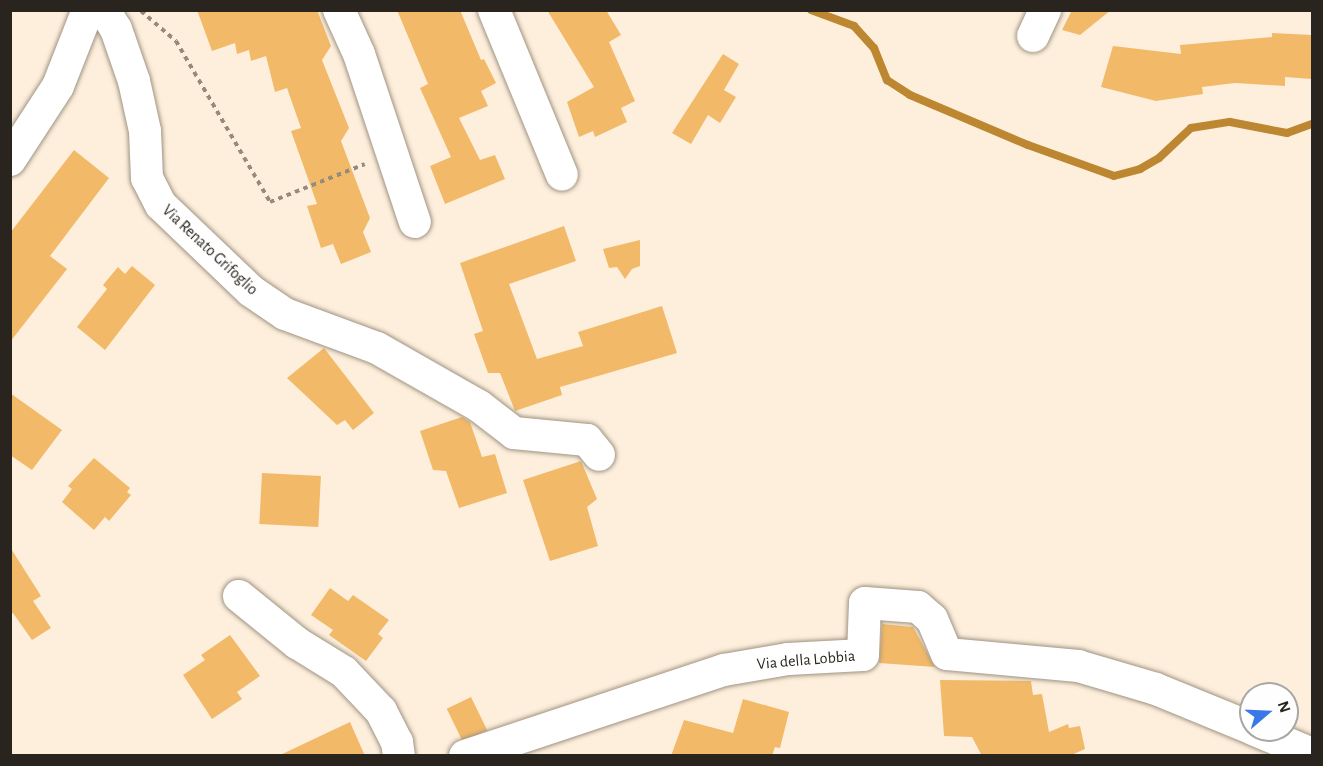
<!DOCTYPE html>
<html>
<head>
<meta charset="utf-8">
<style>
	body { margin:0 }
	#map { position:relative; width:1323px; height:766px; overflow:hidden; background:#fdefdc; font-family:"Alegreya Sans",sans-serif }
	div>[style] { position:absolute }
	.stream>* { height:8px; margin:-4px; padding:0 4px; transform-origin:4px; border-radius:4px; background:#bd8732 }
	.building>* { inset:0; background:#f2b968; transform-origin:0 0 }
	.path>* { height:4px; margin-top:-2px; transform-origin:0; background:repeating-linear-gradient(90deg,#948b7e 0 4.5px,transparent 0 9px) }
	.roads { filter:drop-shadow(0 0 2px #a09382) drop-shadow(0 0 2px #a09382) }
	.street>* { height:32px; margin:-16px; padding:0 16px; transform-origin:16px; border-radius:16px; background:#fff }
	span { translate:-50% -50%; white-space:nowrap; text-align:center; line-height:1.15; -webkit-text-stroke:4.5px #fefefe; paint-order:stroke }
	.street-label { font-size:16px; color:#29241d }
	.frame { position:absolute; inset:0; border:12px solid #29241d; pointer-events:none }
	.north { position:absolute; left:1239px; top:682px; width:60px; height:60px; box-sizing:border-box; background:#fefefe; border:2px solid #a9a7a4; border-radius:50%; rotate:71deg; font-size:16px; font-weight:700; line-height:24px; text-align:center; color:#29241d }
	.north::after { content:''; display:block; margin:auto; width:21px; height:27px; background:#3a78e7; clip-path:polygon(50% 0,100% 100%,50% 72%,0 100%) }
</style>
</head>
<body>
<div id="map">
	<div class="stream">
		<div style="left:811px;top:10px;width:46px;rotate:20.4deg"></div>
		<div style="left:854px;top:26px;width:30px;rotate:48deg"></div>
		<div style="left:874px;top:48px;width:35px;rotate:68deg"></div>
		<div style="left:887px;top:80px;width:27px;rotate:33deg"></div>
		<div style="left:910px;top:95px;width:128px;rotate:23deg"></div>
		<div style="left:1028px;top:145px;width:91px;rotate:19.8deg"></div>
		<div style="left:1114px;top:176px;width:27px;rotate:-15deg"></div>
		<div style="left:1140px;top:169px;width:22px;rotate:-30deg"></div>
		<div style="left:1159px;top:158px;width:44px;rotate:-43.2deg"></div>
		<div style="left:1191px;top:128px;width:39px;rotate:-9deg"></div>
		<div style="left:1230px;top:122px;width:58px;rotate:10.9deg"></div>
		<div style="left:1287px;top:133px;width:27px;rotate:-20deg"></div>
	</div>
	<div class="building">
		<div style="clip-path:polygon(197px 10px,317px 10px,331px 46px,322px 60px,349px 128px,341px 141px,370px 218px,363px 232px,371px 252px,341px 264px,333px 244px,321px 248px,307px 206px,317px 204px,291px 131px,301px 128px,287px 88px,275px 92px,266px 56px,251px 61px,249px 50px,237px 54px,235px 43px,212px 51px)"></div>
		<div style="clip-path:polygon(397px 10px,460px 10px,481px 60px,484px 59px,496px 83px,481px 91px,488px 106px,459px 118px,480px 160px,495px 155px,505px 179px,445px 204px,430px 166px,451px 157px,420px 88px,428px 84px)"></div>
		<div style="clip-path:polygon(547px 10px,606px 10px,621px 35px,609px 42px,635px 101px,621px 108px,627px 122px,595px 137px,593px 131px,579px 137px,567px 102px,594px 87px)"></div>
		<div style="clip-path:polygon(1072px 10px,1111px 10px,1080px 35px,1062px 30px)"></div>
		<div style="clip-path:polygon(1272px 33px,1312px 35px,1312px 79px,1285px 77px,1285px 86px,1235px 83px,1202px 87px,1203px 94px,1156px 101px,1101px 87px,1113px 46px,1181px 54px,1180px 45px,1272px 37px)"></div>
		<div style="clip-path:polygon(723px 54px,739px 64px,724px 90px,736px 97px,720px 123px,708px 115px,691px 144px,672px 133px)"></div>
		<div style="clip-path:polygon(74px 150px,109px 178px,50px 256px,67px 269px,10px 342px,10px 233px)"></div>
		<div style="clip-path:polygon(564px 226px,576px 261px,509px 284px,537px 359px,583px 346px,578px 332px,662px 306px,677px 353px,560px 387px,562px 395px,515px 411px,500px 373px,488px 373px,474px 334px,483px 331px,460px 263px)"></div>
		<div style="clip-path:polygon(640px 240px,640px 266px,632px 269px,625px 279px,617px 267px,609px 268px,603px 249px)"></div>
		<div style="clip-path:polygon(132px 266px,155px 285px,105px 350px,77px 327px,107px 289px,103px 285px,118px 267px,125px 274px)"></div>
		<div style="clip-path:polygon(324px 348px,374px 413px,353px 430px,345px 420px,337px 425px,287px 378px)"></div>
		<div style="clip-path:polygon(10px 393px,62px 430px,32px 470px,10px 455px)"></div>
		<div style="clip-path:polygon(462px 417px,470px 422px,482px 457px,495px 454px,507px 493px,459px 508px,446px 471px,433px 470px,420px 431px)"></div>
		<div style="clip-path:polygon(94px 458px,130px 488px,127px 492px,131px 495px,109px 521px,105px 517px,94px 530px,62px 502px,72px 489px,68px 486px)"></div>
		<div style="clip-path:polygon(581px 461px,597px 499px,587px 507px,598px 546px,550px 561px,523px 480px)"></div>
		<div style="left:262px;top:473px;width:59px;height:51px;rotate:3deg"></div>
		<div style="clip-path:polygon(10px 547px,41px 596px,33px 601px,51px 628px,32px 640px,13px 613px,10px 615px)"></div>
		<div style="clip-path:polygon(330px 588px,348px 601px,353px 595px,389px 620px,378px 634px,383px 638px,366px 661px,329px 635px,333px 630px,311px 615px)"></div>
		<div style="clip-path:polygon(882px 624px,913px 627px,935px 667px,879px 663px)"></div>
		<div style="clip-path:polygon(230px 635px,260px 676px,237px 692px,242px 699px,212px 719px,183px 675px,205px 660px,201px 655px)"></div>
		<div style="clip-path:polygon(940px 680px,1031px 681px,1033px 695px,1042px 694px,1049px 732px,1068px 724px,1069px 728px,1080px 726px,1085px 749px,1069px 756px,982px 756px,972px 737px,944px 736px)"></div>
		<div style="left:471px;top:697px;width:37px;height:27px;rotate:64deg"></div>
		<div style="clip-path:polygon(743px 699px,789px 712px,780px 748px,775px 747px,772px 756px,671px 756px,684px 720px,733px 733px)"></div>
		<div style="clip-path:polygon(350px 722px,365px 756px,278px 756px)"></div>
	</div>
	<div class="path">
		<div style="left:141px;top:11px;width:46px;rotate:40.6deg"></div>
		<div style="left:176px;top:41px;width:186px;rotate:59.7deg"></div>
		<div style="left:270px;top:202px;width:102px;rotate:-21.8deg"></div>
	</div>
	<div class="roads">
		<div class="street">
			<div style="left:104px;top:10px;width:22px;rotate:58deg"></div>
			<div style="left:116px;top:29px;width:55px;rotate:70.9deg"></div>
			<div style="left:134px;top:81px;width:51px;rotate:77.6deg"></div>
			<div style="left:145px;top:131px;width:47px;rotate:87.6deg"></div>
			<div style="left:147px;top:178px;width:30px;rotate:63deg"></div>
			<div style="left:161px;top:205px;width:124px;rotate:43.7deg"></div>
			<div style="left:251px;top:291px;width:41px;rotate:34.1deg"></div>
			<div style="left:285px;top:314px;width:98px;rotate:20.3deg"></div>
			<div style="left:377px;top:348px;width:117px;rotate:29.6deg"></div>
			<div style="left:479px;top:406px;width:44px;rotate:37.6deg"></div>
			<div style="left:514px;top:433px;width:73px;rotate:5.5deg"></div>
			<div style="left:587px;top:440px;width:19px;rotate:51deg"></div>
			<div style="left:339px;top:10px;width:48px;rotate:65.6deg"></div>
			<div style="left:359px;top:54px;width:177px;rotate:71.6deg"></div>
			<div style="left:494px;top:10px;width:178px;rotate:67.6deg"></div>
			<div style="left:1033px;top:36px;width:29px;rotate:-65deg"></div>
			<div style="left:10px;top:160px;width:88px;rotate:-57deg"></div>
			<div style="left:58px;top:86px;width:82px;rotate:-68.5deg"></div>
			<div style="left:239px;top:596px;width:75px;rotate:39deg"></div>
			<div style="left:297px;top:643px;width:55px;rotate:31.7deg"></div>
			<div style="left:344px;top:672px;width:54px;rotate:46.5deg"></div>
			<div style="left:381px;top:711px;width:35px;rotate:63deg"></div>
			<div style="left:397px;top:742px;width:14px;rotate:82deg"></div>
			<div style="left:1255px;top:730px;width:62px;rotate:22.8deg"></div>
			<div style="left:465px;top:756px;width:273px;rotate:-18.4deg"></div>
			<div style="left:724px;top:670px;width:65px;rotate:-9.8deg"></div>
			<div style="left:788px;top:659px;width:75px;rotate:-3.1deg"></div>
			<div style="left:863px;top:655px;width:52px;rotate:-87.8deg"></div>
			<div style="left:865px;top:603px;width:53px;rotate:4.3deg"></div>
			<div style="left:918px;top:607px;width:18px;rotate:41deg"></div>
			<div style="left:932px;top:619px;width:38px;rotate:67deg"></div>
			<div style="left:947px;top:654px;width:132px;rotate:5.2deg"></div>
			<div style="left:1078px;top:666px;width:81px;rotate:16.4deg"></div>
			<div style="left:1156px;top:689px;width:103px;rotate:22.3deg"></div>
		</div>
	</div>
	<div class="street-label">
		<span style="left:210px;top:250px;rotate:43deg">Via Renato Grifoglio</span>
		<span style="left:806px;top:660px;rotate:-5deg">Via della Lobbia</span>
	</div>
	<div class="frame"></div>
	<div class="north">N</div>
</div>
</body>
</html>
